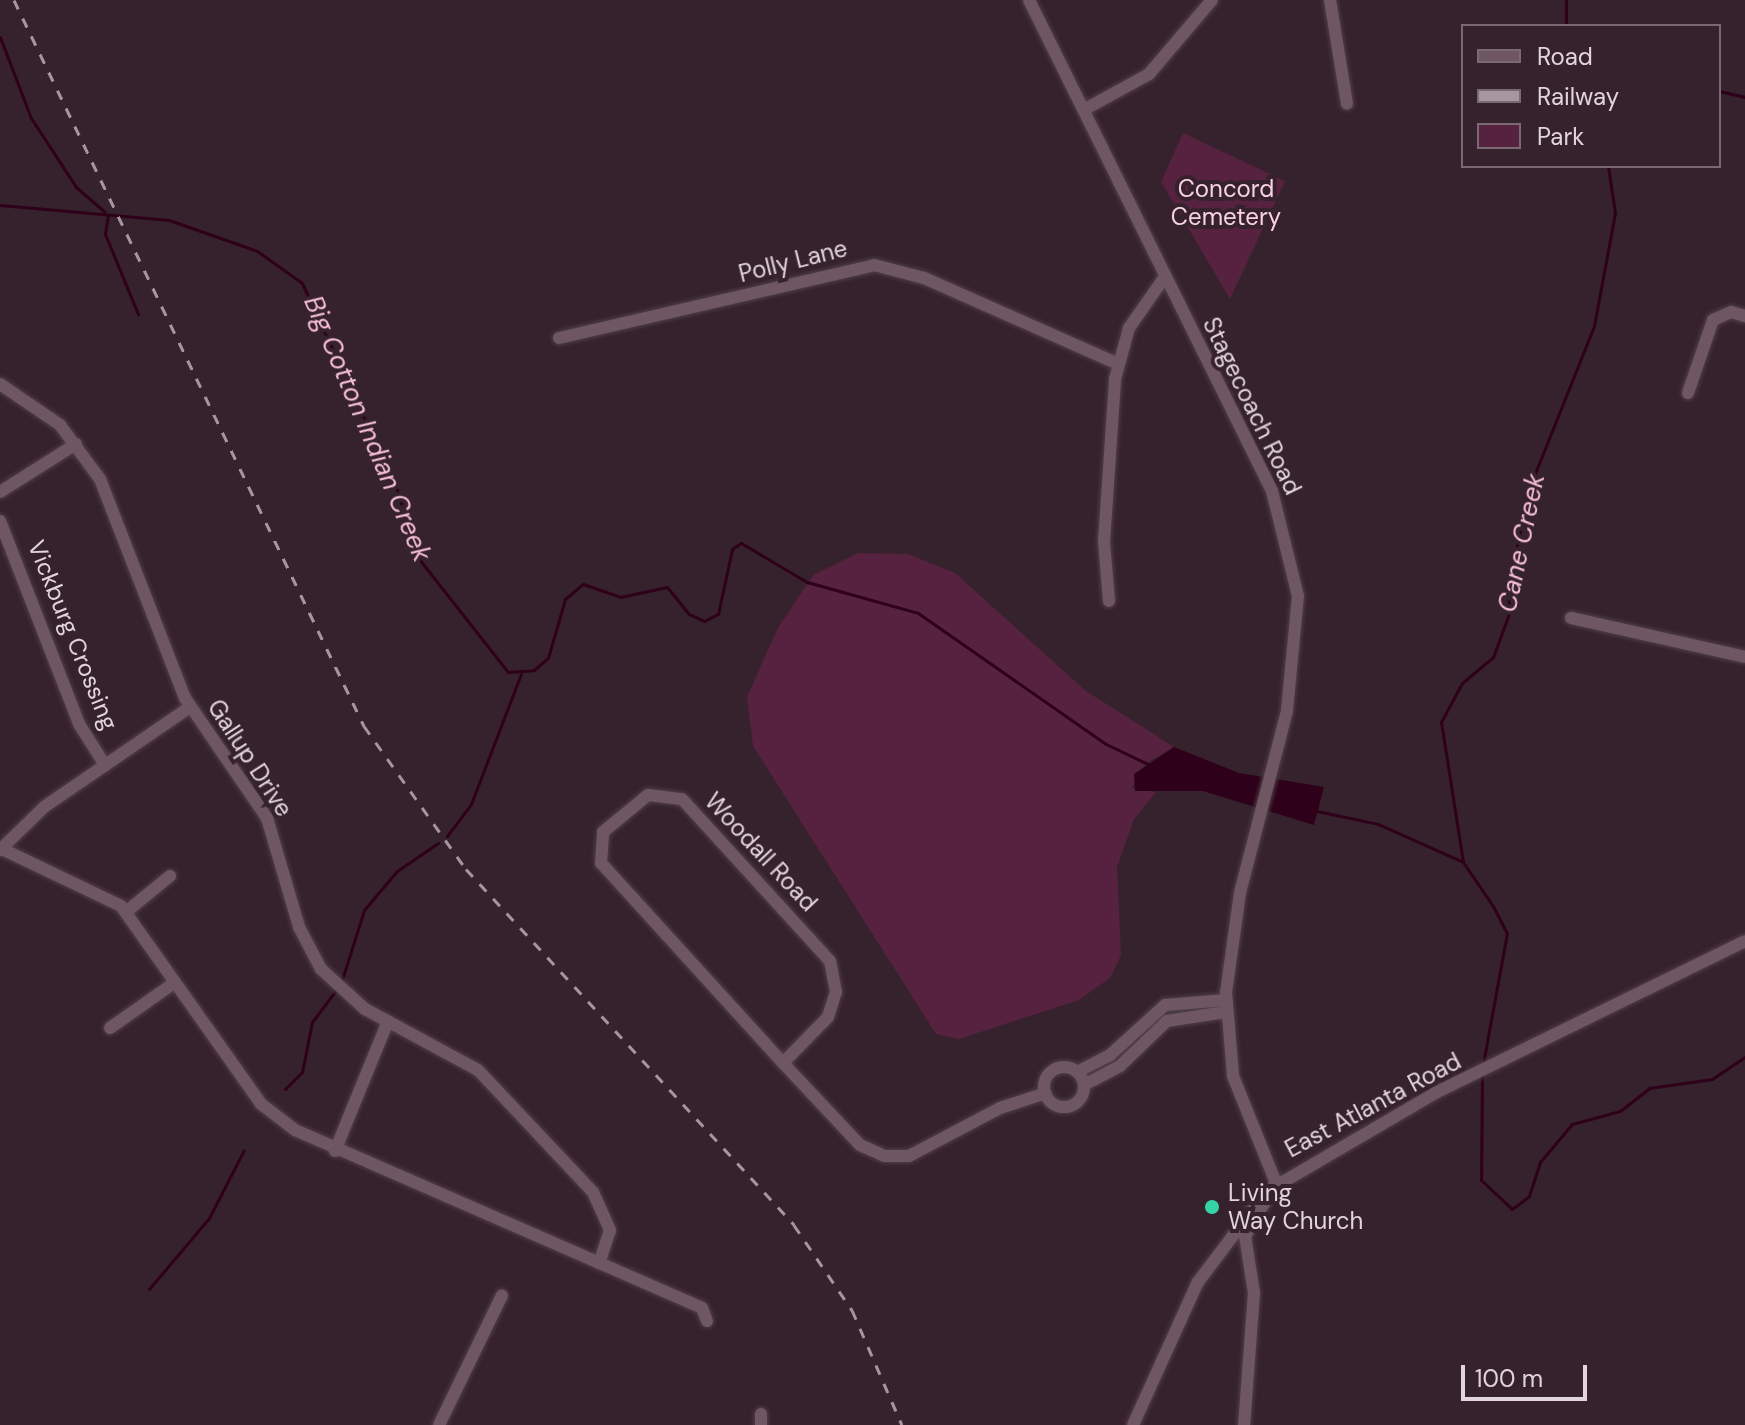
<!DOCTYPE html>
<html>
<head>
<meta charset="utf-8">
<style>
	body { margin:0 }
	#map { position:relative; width:1745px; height:1425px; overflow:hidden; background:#36222c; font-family:"DM Sans",sans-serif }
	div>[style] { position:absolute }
	.green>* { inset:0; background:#57223f }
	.water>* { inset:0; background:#2e001a }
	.stream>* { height:3px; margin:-1.5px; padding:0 1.5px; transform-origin:1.5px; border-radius:1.5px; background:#2e001a }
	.roads { filter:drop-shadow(0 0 2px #4f3f47) drop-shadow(0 0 2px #4f3f47) }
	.minor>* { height:12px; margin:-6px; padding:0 6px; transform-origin:6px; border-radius:6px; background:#6e5762 }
	.minor>.ring { margin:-6px; padding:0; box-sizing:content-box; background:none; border:12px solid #6e5762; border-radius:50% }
	.rail>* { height:3px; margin-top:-1.5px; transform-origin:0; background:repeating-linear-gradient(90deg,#a6979e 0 10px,transparent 0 20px) }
	.dots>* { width:22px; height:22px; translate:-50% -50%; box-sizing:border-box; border:4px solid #36222c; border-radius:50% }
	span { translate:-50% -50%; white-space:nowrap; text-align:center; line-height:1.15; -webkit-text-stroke:8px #36222c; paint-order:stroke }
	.park-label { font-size:24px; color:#f8d2e3 }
	.street-label { font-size:24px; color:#e1d4da }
	.poi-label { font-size:24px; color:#e1d4da }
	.left { translate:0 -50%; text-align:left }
	.water-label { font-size:26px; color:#f6bed8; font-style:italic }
	.legend { position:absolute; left:1461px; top:24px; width:260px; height:144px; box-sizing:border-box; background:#36222c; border:2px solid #7a6972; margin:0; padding:10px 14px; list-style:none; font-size:24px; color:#e1d4da }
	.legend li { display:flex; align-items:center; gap:16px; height:40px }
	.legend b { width:40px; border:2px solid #7a6972 }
	.scale { position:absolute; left:1461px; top:1365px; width:126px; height:36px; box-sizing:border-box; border:4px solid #e1d4da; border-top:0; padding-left:10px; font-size:24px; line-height:28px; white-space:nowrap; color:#e1d4da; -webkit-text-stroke:6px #36222c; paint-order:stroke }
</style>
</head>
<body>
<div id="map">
	<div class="green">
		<div style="clip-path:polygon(1183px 133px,1285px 181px,1230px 299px,1161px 182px)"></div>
		<div style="clip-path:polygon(858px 553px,908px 554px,955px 573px,1086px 691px,1174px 747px,1145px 764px,1132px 788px,1156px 792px,1134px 819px,1117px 867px,1121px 955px,1110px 978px,1079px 1000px,959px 1039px,936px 1034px,753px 746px,747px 697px,778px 628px,813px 575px)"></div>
	</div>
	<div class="water">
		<div style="clip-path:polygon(1174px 747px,1239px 773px,1324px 787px,1314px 825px,1203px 791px,1135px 791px,1134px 774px)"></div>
	</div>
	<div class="stream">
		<div style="left:1566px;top:0;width:26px;rotate:90deg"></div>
		<div style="left:0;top:37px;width:87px;rotate:69.1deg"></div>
		<div style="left:31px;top:118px;width:82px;rotate:56.9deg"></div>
		<div style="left:76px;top:187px;width:38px;rotate:41deg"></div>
		<div style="left:1719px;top:91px;width:27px;rotate:13deg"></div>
		<div style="left:0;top:205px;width:170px;rotate:5.1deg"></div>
		<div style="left:169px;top:220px;width:93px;rotate:19.4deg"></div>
		<div style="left:257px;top:251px;width:55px;rotate:35.4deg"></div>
		<div style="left:302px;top:283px;width:228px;rotate:65.3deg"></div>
		<div style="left:397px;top:490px;width:72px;rotate:72.3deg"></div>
		<div style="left:419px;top:559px;width:144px;rotate:51.8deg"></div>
		<div style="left:508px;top:672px;width:26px;rotate:-4deg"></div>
		<div style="left:534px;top:670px;width:18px;rotate:-41deg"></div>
		<div style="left:548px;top:658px;width:61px;rotate:-73.9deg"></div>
		<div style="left:565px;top:599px;width:23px;rotate:-40deg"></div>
		<div style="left:583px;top:584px;width:39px;rotate:19deg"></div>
		<div style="left:620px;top:597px;width:48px;rotate:-12deg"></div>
		<div style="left:667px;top:587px;width:35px;rotate:51deg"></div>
		<div style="left:689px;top:614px;width:17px;rotate:25deg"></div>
		<div style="left:704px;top:621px;width:16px;rotate:-27deg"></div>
		<div style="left:718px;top:614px;width:66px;rotate:-77.8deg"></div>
		<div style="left:732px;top:549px;width:11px;rotate:-34deg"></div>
		<div style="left:741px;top:543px;width:77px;rotate:30.6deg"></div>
		<div style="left:807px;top:582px;width:115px;rotate:15.6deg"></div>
		<div style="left:918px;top:613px;width:229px;rotate:34.9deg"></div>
		<div style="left:1106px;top:744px;width:47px;rotate:25.5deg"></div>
		<div style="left:108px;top:215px;width:19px;rotate:99deg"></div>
		<div style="left:105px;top:234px;width:87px;rotate:67.6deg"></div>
		<div style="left:1317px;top:811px;width:62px;rotate:12deg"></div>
		<div style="left:1378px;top:824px;width:93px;rotate:24.1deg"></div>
		<div style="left:1463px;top:862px;width:53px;rotate:55.7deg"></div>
		<div style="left:1493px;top:906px;width:30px;rotate:63deg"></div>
		<div style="left:1507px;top:933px;width:133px;rotate:100.4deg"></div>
		<div style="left:447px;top:836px;width:40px;rotate:-53deg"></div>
		<div style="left:471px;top:804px;width:139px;rotate:-69deg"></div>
		<div style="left:1463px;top:862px;width:142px;rotate:-98.9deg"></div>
		<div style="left:1441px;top:722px;width:44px;rotate:-61.7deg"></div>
		<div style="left:1462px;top:683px;width:40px;rotate:-40deg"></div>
		<div style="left:1493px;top:657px;width:49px;rotate:-69.7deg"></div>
		<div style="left:1510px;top:611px;width:23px;rotate:-97deg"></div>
		<div style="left:1507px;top:588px;width:110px;rotate:-76.8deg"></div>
		<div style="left:1532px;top:481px;width:167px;rotate:-68.2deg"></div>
		<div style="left:1594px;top:326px;width:115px;rotate:-79.5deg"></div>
		<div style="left:1615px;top:213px;width:48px;rotate:-98.5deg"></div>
		<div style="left:341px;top:983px;width:77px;rotate:-72.5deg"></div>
		<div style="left:364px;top:910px;width:51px;rotate:-49.8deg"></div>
		<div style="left:397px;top:871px;width:50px;rotate:-34.3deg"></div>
		<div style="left:1482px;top:1075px;width:105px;rotate:90.5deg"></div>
		<div style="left:1481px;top:1180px;width:42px;rotate:43.1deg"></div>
		<div style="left:1512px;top:1209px;width:21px;rotate:-37deg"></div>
		<div style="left:1529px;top:1196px;width:36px;rotate:-72deg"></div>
		<div style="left:1540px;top:1162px;width:50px;rotate:-49.9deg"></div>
		<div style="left:1572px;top:1124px;width:50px;rotate:-15.2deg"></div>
		<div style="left:1620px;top:1111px;width:37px;rotate:-38deg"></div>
		<div style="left:1649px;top:1088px;width:64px;rotate:-8.1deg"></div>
		<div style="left:1712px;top:1079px;width:40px;rotate:-34deg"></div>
		<div style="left:285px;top:1089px;width:24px;rotate:-45deg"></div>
		<div style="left:302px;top:1072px;width:51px;rotate:-78.7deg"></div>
		<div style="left:312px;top:1022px;width:38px;rotate:-53deg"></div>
		<div style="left:149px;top:1289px;width:93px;rotate:-49.8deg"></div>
		<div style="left:209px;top:1218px;width:76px;rotate:-62.8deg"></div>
	</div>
	<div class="roads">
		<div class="minor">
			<div style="left:1029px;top:0;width:548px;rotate:63.67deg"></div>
			<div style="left:1272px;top:491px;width:108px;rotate:76.1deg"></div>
			<div style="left:1298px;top:596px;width:116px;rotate:95.5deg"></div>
			<div style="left:1287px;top:711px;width:188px;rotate:104.5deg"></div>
			<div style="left:1240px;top:893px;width:100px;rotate:98deg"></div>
			<div style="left:1226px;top:992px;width:84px;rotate:85.2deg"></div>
			<div style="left:1233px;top:1076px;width:115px;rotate:68.1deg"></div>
			<div style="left:1276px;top:1183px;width:61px;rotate:120.3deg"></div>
			<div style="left:1245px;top:1236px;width:58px;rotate:81deg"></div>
			<div style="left:1254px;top:1293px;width:132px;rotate:94.3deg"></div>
			<div style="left:1330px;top:0;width:105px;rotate:80.7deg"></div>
			<div style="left:1087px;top:108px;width:71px;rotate:-28.7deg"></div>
			<div style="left:1149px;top:74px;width:97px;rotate:-49.6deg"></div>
			<div style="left:559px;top:338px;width:323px;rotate:-13deg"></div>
			<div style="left:874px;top:265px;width:52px;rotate:14.6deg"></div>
			<div style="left:924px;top:278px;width:212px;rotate:23.9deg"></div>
			<div style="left:0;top:384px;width:73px;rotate:34.3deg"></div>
			<div style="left:60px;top:425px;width:67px;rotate:53.5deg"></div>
			<div style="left:100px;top:479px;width:235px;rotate:68.8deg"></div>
			<div style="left:185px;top:698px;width:145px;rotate:55.7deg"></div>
			<div style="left:267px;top:818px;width:114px;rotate:73.6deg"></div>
			<div style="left:299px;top:927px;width:47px;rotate:62.4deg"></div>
			<div style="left:321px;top:969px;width:59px;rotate:42.3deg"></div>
			<div style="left:365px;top:1009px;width:128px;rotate:28.4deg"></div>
			<div style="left:478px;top:1070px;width:168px;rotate:46.7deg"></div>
			<div style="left:593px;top:1192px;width:42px;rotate:65.9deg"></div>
			<div style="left:610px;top:1230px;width:35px;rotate:108deg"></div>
			<div style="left:1688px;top:393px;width:77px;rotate:-71.1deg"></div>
			<div style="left:1713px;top:320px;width:20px;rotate:-24deg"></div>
			<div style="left:1731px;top:312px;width:15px;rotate:16deg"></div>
			<div style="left:0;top:492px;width:90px;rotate:-32.3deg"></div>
			<div style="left:0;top:521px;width:218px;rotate:68.7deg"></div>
			<div style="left:79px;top:724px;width:49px;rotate:57.6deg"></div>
			<div style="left:1109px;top:601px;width:59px;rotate:-94.8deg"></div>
			<div style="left:1104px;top:542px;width:163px;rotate:-86.1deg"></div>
			<div style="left:1115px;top:379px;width:53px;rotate:-74.6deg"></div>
			<div style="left:1129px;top:328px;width:61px;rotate:-55deg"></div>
			<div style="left:1571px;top:618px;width:178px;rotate:12.6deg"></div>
			<div style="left:0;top:848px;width:134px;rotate:25.6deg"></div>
			<div style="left:121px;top:906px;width:242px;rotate:54.7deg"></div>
			<div style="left:261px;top:1104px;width:43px;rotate:37.4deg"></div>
			<div style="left:295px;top:1130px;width:444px;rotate:23.6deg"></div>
			<div style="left:702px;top:1308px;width:14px;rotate:69deg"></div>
			<div style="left:0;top:850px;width:62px;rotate:-44.3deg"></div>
			<div style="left:44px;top:807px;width:177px;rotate:-34.4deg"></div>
			<div style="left:126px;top:912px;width:57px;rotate:-39.3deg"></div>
			<div style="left:110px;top:1028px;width:78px;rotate:-35.1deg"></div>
			<div style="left:783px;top:1063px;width:270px;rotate:-132.3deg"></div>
			<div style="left:601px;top:863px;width:31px;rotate:-86deg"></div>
			<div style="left:603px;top:832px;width:58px;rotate:-39.4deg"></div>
			<div style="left:648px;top:795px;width:34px;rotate:7deg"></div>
			<div style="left:682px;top:799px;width:219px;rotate:47.6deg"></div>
			<div style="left:830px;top:961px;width:32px;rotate:79deg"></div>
			<div style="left:836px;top:992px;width:26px;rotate:108deg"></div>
			<div style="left:828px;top:1017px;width:64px;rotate:134.4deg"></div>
			<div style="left:783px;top:1063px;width:112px;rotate:46.8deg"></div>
			<div style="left:860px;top:1145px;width:27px;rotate:24deg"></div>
			<div style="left:885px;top:1156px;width:24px"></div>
			<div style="left:909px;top:1156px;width:103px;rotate:-27.8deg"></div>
			<div style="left:1000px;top:1108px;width:48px;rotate:-18.1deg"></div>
			<div class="ring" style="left:1044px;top:1067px;width:28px;height:28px"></div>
			<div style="left:1077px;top:1072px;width:36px;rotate:-27deg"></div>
			<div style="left:1109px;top:1056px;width:76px;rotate:-42.3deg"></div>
			<div style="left:1165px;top:1005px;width:61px;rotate:-4.7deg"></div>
			<div style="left:1084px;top:1085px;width:41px;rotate:-27.8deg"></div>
			<div style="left:1120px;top:1066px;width:65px;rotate:-43.8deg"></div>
			<div style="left:1167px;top:1021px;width:59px;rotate:-8.8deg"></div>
			<div style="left:335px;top:1151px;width:140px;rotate:-67.8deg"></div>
			<div style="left:1271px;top:1189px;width:190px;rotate:-30.3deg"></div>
			<div style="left:1435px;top:1093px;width:345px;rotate:-26.1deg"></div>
			<div style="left:439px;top:1425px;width:144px;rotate:-64.1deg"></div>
			<div style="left:761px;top:1425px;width:11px;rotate:-90deg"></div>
			<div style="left:1133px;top:1425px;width:157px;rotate:-65.6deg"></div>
			<div style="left:1198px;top:1282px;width:91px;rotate:-53deg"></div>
		</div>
	</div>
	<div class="rail">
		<div style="left:14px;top:0;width:806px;rotate:64.26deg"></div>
		<div style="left:364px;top:726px;width:176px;rotate:54.5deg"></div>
		<div style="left:466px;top:869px;width:484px;rotate:47.3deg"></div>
		<div style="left:794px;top:1225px;width:103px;rotate:55.7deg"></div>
		<div style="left:852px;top:1310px;width:125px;rotate:66.5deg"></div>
	</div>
	<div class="dots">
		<div style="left:1212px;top:1207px;background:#34d4a8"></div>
	</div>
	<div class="park-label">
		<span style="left:1226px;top:203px">Concord<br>Cemetery</span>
	</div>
	<div class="street-label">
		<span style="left:793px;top:261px;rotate:-14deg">Polly Lane</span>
		<span style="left:1252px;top:406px;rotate:64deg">Stagecoach Road</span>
		<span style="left:73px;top:635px;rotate:68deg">Vickburg Crossing</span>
		<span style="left:250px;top:758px;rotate:57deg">Gallup Drive</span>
		<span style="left:761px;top:852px;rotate:47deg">Woodall Road</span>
		<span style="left:1373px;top:1105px;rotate:-28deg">East Atlanta Road</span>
	</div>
	<div class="poi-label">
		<span class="left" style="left:1228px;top:1207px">Living<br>Way Church</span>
	</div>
	<div class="water-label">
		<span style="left:367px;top:429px;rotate:67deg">Big Cotton Indian Creek</span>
		<span style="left:1522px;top:543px;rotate:-78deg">Cane Creek</span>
	</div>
	<ul class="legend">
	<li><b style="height:10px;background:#6e5762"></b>Road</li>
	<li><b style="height:10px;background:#a6979e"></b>Railway</li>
	<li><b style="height:22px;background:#57223f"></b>Park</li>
	</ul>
	<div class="scale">100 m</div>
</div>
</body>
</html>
